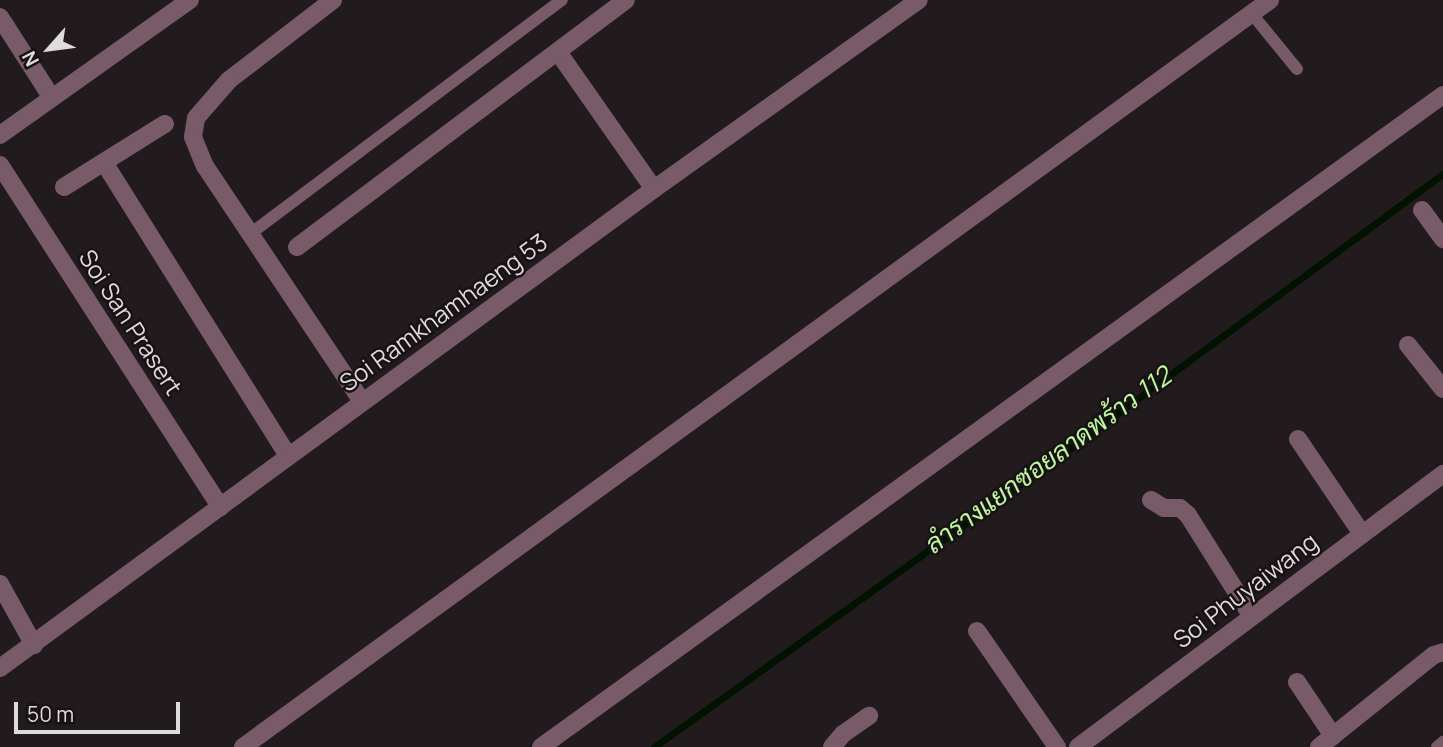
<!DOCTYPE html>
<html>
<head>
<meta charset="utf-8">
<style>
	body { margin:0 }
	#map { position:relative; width:1443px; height:747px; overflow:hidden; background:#221b1e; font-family:Manrope,Sarabun,sans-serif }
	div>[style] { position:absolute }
	.stream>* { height:7px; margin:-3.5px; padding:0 3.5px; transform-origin:3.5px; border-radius:3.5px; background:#021200 }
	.lane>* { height:12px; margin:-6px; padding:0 6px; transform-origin:6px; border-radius:6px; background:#785a69 }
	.street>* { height:18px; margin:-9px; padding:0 9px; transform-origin:9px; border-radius:9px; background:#785a69 }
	span { translate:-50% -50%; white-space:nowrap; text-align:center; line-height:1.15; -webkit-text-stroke:5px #191215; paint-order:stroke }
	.street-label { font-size:24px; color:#dfdadc }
	.water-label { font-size:26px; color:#bdf79f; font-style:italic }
	.north { position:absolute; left:14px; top:14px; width:70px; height:70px; -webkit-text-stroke:5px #191215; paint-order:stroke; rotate:242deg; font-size:19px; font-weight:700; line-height:28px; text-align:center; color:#dfdadc }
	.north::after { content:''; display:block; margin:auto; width:24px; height:32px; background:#dfdadc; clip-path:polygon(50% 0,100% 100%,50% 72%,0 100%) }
	.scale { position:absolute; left:14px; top:702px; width:166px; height:32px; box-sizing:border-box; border:4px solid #dfdadc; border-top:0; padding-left:9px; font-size:21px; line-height:24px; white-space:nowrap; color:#dfdadc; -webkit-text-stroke:5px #191215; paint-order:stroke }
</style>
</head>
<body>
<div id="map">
	<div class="stream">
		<div style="left:654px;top:747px;width:505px;rotate:-35.64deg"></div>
		<div style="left:1064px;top:453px;width:471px;rotate:-36.4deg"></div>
	</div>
	<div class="lane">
		<div style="left:1252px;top:14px;width:71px;rotate:50.7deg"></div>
		<div style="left:250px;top:234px;width:390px;rotate:-36.9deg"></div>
		<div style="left:1437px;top:747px;width:8px;rotate:-40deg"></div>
	</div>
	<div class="street">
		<div style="left:333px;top:0;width:131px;rotate:142.4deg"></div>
		<div style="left:229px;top:80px;width:50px;rotate:131deg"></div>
		<div style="left:196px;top:118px;width:19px;rotate:99deg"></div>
		<div style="left:193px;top:137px;width:31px;rotate:68deg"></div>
		<div style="left:205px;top:166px;width:283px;rotate:56.3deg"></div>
		<div style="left:0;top:17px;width:96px;rotate:57.3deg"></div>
		<div style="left:558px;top:52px;width:167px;rotate:55deg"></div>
		<div style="left:0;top:135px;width:233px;rotate:-35.4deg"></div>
		<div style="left:105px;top:164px;width:345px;rotate:57.9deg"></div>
		<div style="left:0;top:165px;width:407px;rotate:57.2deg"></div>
		<div style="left:64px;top:187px;width:119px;rotate:-32deg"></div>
		<div style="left:1422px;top:210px;width:36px;rotate:54deg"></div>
		<div style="left:297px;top:247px;width:411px;rotate:-36.9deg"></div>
		<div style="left:1408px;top:345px;width:56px;rotate:51.5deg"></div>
		<div style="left:1298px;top:439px;width:115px;rotate:56deg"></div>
		<div style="left:1151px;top:500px;width:15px;rotate:32deg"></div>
		<div style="left:1164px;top:508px;width:16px"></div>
		<div style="left:1180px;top:508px;width:11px;rotate:41deg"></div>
		<div style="left:1188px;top:515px;width:118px;rotate:57.8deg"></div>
		<div style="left:0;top:584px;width:70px;rotate:60.9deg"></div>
		<div style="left:977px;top:631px;width:141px;rotate:55.4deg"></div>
		<div style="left:0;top:668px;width:811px;rotate:-36.22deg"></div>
		<div style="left:654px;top:189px;width:325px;rotate:-35.5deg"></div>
		<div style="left:1297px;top:682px;width:65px;rotate:56.3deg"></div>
		<div style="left:243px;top:747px;width:1270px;rotate:-36.03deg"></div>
		<div style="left:541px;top:747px;width:1113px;rotate:-35.86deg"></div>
		<div style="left:832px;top:747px;width:17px;rotate:-50deg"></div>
		<div style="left:843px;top:734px;width:32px;rotate:-35deg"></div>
		<div style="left:1078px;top:747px;width:456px;rotate:-36.8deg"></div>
		<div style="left:1319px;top:747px;width:147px;rotate:-38.7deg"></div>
		<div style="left:1434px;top:655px;width:9px;rotate:-18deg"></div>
	</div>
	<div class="street-label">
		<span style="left:443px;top:312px;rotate:-36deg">Soi Ramkhamhaeng 53</span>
		<span style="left:131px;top:322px;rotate:57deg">Soi San Prasert</span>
		<span style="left:1245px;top:590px;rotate:-37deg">Soi Phuyaiwang</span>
	</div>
	<div class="water-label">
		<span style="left:1048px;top:460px;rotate:-36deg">ลำรางแยกซอยลาดพร้าว 112</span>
	</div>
	<div class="north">N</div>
	<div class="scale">50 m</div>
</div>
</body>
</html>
